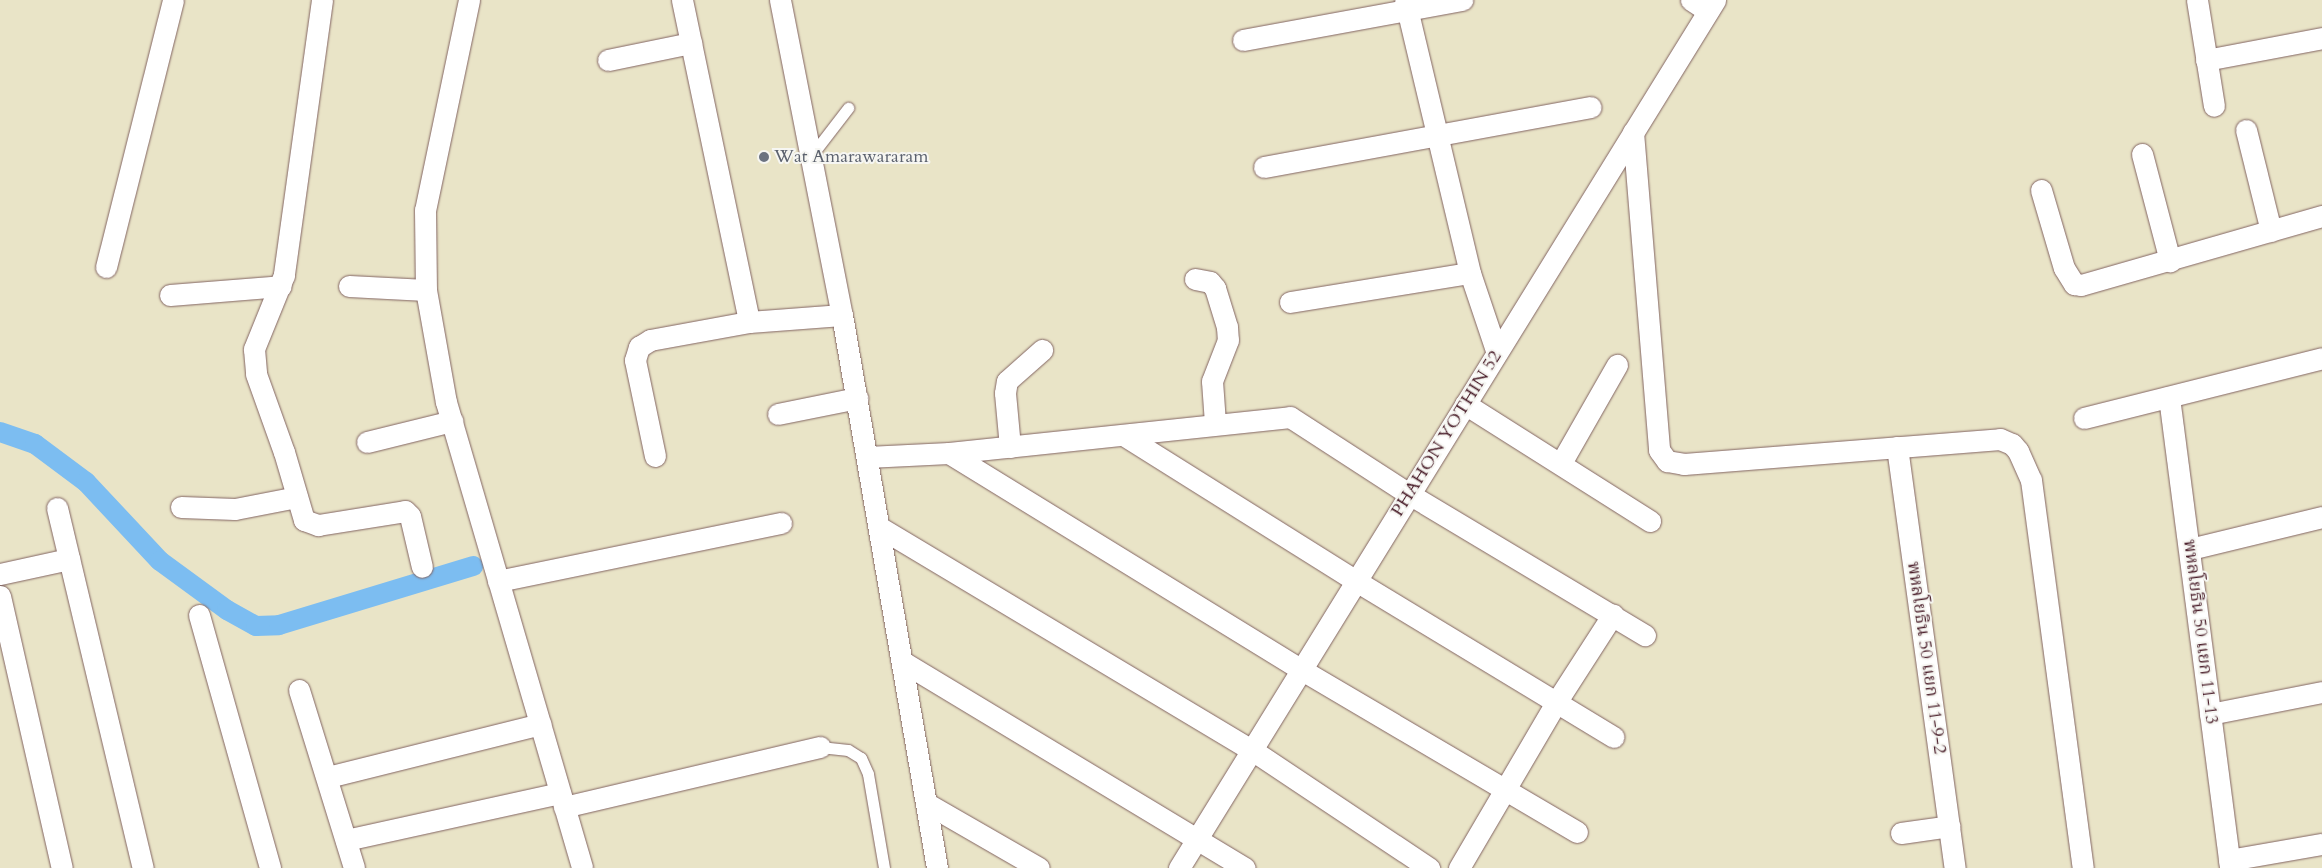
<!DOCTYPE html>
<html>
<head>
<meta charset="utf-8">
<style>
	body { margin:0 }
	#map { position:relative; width:2322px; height:868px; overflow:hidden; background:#e9e4c7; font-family:Cardo,"Noto Serif Thai",serif }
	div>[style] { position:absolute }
	.canal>* { height:20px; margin:-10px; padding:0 10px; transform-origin:10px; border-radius:10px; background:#7cbdf1 }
	.roads { filter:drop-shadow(0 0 1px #826462) drop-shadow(0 0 1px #826462) }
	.service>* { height:11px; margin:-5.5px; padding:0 5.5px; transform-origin:5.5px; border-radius:5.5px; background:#fff }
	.minor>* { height:21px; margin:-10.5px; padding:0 10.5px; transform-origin:10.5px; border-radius:10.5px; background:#fff }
	.dots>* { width:14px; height:14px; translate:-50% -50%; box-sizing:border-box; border:2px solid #f6f6f2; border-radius:50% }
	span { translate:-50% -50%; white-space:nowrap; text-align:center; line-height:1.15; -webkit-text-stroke:4px #f6f6f2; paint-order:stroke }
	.worship-label { font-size:18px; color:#5b616d }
	.left { translate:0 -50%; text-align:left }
	.street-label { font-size:18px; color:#4a1f2b }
</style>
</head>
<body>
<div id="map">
	<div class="canal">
		<div style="left:0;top:432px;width:37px;rotate:19deg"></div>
		<div style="left:35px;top:444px;width:64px;rotate:36.7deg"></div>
		<div style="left:86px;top:482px;width:108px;rotate:46.9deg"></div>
		<div style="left:160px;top:561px;width:83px;rotate:36.2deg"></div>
		<div style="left:227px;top:610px;width:33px;rotate:29deg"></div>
		<div style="left:256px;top:626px;width:23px;rotate:-2deg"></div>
		<div style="left:279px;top:625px;width:203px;rotate:-16.9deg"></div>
	</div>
	<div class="roads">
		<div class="service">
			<div style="left:811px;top:156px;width:61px;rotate:-52.4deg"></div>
			<div style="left:820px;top:747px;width:28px;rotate:6deg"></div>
			<div style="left:848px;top:750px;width:15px;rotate:32deg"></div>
			<div style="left:861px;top:758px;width:17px;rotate:66deg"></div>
			<div style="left:868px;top:774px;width:95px;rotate:80.3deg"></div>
		</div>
		<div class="minor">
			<div style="left:322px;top:0;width:278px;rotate:97.9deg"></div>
			<div style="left:284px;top:275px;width:80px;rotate:112.1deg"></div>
			<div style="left:254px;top:349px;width:25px;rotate:85deg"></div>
			<div style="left:256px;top:374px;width:83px;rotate:70.3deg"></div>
			<div style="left:284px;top:452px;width:71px;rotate:73.6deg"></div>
			<div style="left:304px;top:520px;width:15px;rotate:20deg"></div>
			<div style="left:318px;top:525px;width:88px;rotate:-9.1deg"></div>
			<div style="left:405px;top:511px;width:7px;rotate:45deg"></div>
			<div style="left:410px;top:516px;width:52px;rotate:76.8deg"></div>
			<div style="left:469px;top:0;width:215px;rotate:101.8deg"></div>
			<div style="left:425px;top:210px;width:80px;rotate:89.3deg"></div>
			<div style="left:426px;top:290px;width:114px;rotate:79.9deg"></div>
			<div style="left:446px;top:402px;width:485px;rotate:73.7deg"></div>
			<div style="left:682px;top:0;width:329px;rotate:78.2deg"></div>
			<div style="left:780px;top:0;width:321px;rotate:78.9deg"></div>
			<div style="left:842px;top:315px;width:561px;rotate:80.25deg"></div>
			<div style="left:1405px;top:0;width:281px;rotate:76.6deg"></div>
			<div style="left:1470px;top:273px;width:84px;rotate:71.4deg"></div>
			<div style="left:1691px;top:0;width:20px;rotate:33deg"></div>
			<div style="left:2197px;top:0;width:107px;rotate:80.9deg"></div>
			<div style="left:1243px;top:40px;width:223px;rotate:-10.4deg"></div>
			<div style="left:608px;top:60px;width:85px;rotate:-11.6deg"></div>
			<div style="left:2206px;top:60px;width:118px;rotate:-10.7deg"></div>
			<div style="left:2246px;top:130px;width:104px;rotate:76.1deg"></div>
			<div style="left:1633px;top:132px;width:319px;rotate:85.3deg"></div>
			<div style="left:1659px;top:450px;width:14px;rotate:54deg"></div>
			<div style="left:1667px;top:461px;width:17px;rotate:10deg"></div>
			<div style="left:1684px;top:464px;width:317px;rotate:-4.5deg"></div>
			<div style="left:2000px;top:439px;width:13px;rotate:23deg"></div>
			<div style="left:2012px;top:444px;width:9px;rotate:49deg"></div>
			<div style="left:2018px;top:451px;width:32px;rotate:66deg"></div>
			<div style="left:2031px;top:480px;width:391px;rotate:82.4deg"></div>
			<div style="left:2142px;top:154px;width:111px;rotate:75.3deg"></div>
			<div style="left:1264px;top:167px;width:332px;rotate:-10.4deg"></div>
			<div style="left:2041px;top:190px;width:81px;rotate:73.6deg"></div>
			<div style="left:2064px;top:268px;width:19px;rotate:58deg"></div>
			<div style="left:2074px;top:284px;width:7px;rotate:8deg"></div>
			<div style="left:2081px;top:285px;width:251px;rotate:-16deg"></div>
			<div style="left:106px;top:267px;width:275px;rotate:-75.9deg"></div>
			<div style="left:1195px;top:279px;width:15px;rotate:11deg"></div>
			<div style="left:1210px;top:282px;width:8px;rotate:50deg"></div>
			<div style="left:1215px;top:288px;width:41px;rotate:72.9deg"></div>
			<div style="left:1227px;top:327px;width:13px;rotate:86deg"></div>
			<div style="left:1228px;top:340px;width:44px;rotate:111.3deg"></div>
			<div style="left:1212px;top:381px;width:42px;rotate:85.9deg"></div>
			<div style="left:349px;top:286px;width:77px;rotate:3deg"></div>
			<div style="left:170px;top:295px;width:111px;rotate:-4.6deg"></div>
			<div style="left:1290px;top:302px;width:182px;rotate:-9.2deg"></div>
			<div style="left:2169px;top:397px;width:475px;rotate:82.6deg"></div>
			<div style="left:1465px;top:404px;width:219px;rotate:32.3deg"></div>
			<div style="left:778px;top:414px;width:81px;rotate:-11.4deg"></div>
			<div style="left:2084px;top:418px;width:245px;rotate:-14.1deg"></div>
			<div style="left:1125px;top:436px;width:273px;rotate:32.1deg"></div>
			<div style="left:1356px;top:581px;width:301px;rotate:31.2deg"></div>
			<div style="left:367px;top:442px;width:88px;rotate:-13.9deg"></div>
			<div style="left:1010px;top:447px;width:54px;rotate:-95.3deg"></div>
			<div style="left:1005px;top:393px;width:12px;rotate:-81deg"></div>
			<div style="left:1007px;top:381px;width:47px;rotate:-41.5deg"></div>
			<div style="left:1897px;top:447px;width:425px;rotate:82.2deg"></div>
			<div style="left:949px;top:453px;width:414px;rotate:31.6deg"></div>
			<div style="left:1302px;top:670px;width:319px;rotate:30.5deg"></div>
			<div style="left:655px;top:456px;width:98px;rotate:-101.8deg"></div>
			<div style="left:635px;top:360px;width:14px;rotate:-73deg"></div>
			<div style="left:639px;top:347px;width:13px;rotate:-32deg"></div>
			<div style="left:650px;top:340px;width:101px;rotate:-10.3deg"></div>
			<div style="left:749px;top:322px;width:93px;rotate:-4.3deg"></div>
			<div style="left:867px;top:457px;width:82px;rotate:-2.8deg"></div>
			<div style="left:949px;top:453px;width:343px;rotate:-6deg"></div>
			<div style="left:1290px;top:417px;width:142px;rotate:32.9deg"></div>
			<div style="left:1409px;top:494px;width:275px;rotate:30.9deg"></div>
			<div style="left:1561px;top:463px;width:113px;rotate:-60.3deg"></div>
			<div style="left:181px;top:507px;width:54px;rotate:2.1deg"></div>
			<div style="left:235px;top:509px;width:63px;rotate:-11deg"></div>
			<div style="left:57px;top:508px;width:370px;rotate:76.6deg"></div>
			<div style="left:879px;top:527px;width:435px;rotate:30.9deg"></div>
			<div style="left:1252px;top:750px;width:213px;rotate:33.7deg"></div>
			<div style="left:2190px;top:549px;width:136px;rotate:-13.6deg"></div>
			<div style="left:0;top:574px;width:71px;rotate:-12.3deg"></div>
			<div style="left:498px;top:581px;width:289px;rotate:-11.6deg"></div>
			<div style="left:0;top:596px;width:279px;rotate:77.2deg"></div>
			<div style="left:199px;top:615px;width:263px;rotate:74.3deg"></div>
			<div style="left:903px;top:662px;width:399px;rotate:31.1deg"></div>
			<div style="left:299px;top:690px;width:186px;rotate:72.8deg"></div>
			<div style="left:2210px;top:714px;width:114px;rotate:-11.1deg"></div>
			<div style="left:328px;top:777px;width:219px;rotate:-14deg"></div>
			<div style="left:926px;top:803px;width:130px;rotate:29.9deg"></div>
			<div style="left:564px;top:807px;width:263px;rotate:-13.2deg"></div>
			<div style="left:1901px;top:833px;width:49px;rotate:-8.1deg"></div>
			<div style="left:346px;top:840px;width:219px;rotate:-12.4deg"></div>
			<div style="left:2229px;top:860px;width:94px;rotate:-9.8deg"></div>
			<div style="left:1179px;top:868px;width:1020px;rotate:-58.3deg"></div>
			<div style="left:1459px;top:868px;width:194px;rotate:-59.6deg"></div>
			<div style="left:1557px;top:701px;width:103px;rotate:-57.2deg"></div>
		</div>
	</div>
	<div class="dots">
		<div style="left:764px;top:157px;background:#6b7280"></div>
	</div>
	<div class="worship-label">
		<span class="left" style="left:774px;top:157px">Wat Amarawararam</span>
	</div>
	<div class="street-label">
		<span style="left:1447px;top:434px;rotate:-58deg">PHAHON YOTHIN 52</span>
		<span style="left:2200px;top:632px;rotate:83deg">พหลโยธิน 50 แยก 11-13</span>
		<span style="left:1926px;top:658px;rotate:82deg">พหลโยธิน 50 แยก 11-9-2</span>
	</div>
</div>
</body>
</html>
